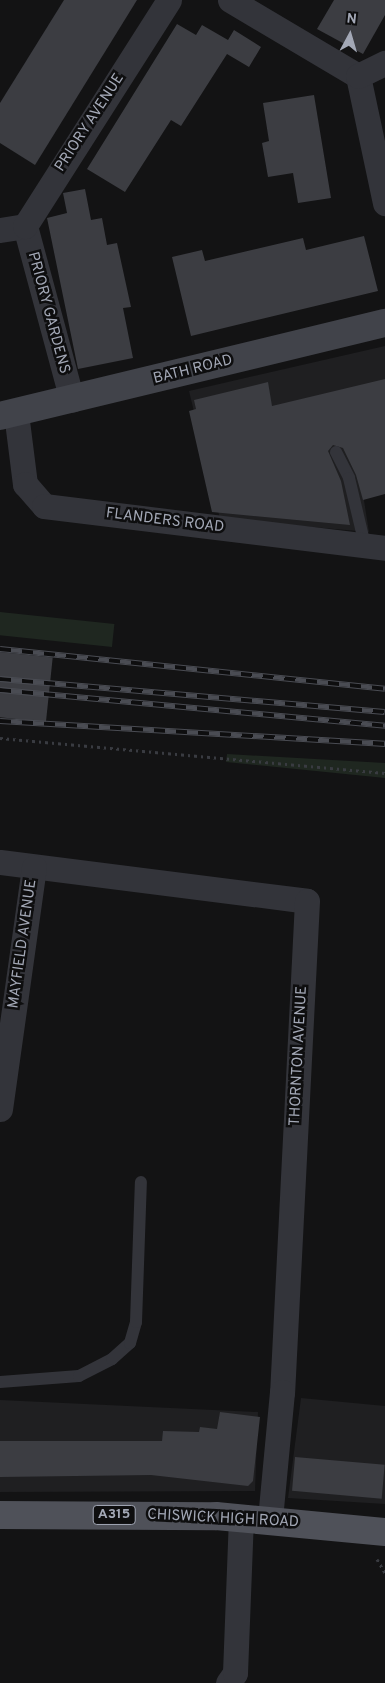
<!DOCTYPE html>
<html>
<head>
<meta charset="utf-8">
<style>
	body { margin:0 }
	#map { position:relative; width:385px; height:1683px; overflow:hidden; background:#131314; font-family:Overpass,sans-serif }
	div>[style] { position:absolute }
	.built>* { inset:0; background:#1f1f21 }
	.green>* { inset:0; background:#1f2720; transform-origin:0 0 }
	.building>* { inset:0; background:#3c3d42; transform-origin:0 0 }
	.path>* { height:3px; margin-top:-1.5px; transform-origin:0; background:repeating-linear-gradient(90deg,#393b41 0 2.5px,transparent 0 6.5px) }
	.service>* { height:12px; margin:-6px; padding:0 6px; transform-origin:6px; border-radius:6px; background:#33343a }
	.minor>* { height:25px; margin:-12.5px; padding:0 12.5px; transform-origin:12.5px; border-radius:12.5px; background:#33343a }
	.secondary>* { height:28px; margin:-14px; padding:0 14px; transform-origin:14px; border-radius:14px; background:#41434a }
	.primary>* { height:28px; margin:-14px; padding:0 14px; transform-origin:14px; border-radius:14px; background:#4f5159 }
	.rail>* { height:5.5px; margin-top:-2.75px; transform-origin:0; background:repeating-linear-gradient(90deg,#0e0e0f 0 11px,#4a4c53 0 22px); box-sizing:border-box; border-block:1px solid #4a4c53 }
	span { translate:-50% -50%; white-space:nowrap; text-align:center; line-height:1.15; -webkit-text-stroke:5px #0e0e0f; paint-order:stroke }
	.shield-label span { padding:1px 4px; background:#0e0e0f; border:1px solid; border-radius:4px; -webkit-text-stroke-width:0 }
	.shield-label { font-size:14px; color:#a3a8b6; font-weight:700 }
	.street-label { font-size:15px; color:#a3a8b6 }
	.north { position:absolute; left:325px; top:10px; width:50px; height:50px; -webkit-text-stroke:4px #0e0e0f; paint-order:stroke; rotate:6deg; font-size:14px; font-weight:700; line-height:20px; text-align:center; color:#a3a8b6 }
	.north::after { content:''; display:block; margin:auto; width:18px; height:22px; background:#a3a8b6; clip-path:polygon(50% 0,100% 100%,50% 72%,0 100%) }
</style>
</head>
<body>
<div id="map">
	<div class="built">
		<div style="clip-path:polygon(385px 346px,385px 489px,363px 494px,369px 532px,220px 519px,189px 391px)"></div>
		<div style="clip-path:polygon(301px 1398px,385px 1406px,385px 1504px,288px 1498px)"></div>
		<div style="clip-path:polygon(0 1400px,258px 1412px,255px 1491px,0 1492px)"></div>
	</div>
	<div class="green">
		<div style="left:0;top:612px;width:115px;height:23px;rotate:6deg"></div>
		<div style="clip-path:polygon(227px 754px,385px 763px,385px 778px,226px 762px)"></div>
	</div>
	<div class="building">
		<div style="clip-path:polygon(64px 0,137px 0,35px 165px,0 143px,0 103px)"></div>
		<div style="clip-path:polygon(334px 0,385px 0,385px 15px,363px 54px,317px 29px)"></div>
		<div style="clip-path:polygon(177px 24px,196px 35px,202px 25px,228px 40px,234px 30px,261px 47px,249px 67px,227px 54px,181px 126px,171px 120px,125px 192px,87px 169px)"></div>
		<div style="clip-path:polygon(314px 95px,331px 198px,298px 203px,293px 173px,268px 177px,262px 143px,269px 141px,263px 103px)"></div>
		<div style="clip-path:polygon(85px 189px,91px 220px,102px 218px,107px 245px,117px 243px,131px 307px,123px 308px,133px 358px,78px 369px,47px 218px,67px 213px,63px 193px)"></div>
		<div style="clip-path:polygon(364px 236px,378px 291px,191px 336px,172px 257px,202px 250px,205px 261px,303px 238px,306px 250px)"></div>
		<div style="clip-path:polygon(385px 379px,385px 494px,363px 500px,356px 475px,343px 448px,333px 445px,328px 451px,341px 481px,350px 525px,212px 512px,189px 411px,196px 409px,194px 400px,268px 382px,272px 406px)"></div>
		<div style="left:0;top:652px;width:53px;height:65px;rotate:6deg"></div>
		<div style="clip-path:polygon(220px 1412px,260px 1417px,253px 1481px,248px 1486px,151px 1475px,0 1477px,0 1441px,162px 1441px,163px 1431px,199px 1432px,200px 1427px,217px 1429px)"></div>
		<div style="left:295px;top:1457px;width:90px;height:34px;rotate:5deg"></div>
	</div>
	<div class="path">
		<div style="left:0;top:738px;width:387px;rotate:5.2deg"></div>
		<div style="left:377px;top:1559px;width:16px;rotate:60deg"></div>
	</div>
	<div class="service">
		<div style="left:336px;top:452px;width:29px;rotate:63deg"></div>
		<div style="left:349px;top:478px;width:69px;rotate:76.6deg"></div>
		<div style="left:0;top:1382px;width:79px;rotate:-4.3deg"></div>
		<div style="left:79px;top:1376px;width:37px;rotate:-27deg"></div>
		<div style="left:112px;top:1359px;width:24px;rotate:-42deg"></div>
		<div style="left:130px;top:1343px;width:22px;rotate:-74deg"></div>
		<div style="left:136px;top:1322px;width:140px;rotate:-88deg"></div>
	</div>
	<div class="minor">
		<div style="left:230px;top:0;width:149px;rotate:30.7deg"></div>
		<div style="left:358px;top:76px;width:130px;rotate:78deg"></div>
		<div style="left:358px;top:76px;width:30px;rotate:-26deg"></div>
		<div style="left:25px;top:226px;width:180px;rotate:74.9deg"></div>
		<div style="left:0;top:230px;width:25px;rotate:-9deg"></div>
		<div style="left:25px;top:226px;width:268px;rotate:-57.5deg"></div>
		<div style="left:16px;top:413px;width:72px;rotate:82.8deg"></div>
		<div style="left:25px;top:484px;width:29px;rotate:49deg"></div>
		<div style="left:44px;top:506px;width:344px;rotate:7deg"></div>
		<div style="left:0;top:862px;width:309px;rotate:7.2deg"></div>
		<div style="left:307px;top:901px;width:492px;rotate:92.9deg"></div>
		<div style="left:282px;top:1392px;width:129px;rotate:95.4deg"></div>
		<div style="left:0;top:1109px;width:244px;rotate:-82deg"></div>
		<div style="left:228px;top:1683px;width:12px;rotate:-55deg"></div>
		<div style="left:235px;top:1673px;width:155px;rotate:-87.8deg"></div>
	</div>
	<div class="secondary">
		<div style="left:0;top:416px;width:396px;rotate:-13.6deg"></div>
	</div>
	<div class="primary">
		<div style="left:0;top:1515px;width:216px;rotate:0.3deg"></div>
		<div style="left:216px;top:1516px;width:170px;rotate:5.4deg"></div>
	</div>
	<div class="rail">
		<div style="left:0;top:649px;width:387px;rotate:5.9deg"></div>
		<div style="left:0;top:679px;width:386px;rotate:4.9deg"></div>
		<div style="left:0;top:690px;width:387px;rotate:5.3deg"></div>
		<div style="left:0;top:721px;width:386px;rotate:3.4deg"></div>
	</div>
	<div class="shield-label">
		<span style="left:114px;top:1515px">A315</span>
	</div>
	<div class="street-label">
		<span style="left:90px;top:123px;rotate:-57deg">PRIORY AVENUE</span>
		<span style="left:48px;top:313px;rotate:75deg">PRIORY GARDENS</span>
		<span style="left:193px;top:370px;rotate:-14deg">BATH ROAD</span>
		<span style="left:165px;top:521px;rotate:7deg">FLANDERS ROAD</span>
		<span style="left:23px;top:944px;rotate:-82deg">MAYFIELD AVENUE</span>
		<span style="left:299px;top:1056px;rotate:-87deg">THORNTON AVENUE</span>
		<span style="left:223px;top:1519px;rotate:3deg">CHISWICK HIGH ROAD</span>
	</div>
	<div class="north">N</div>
</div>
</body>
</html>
